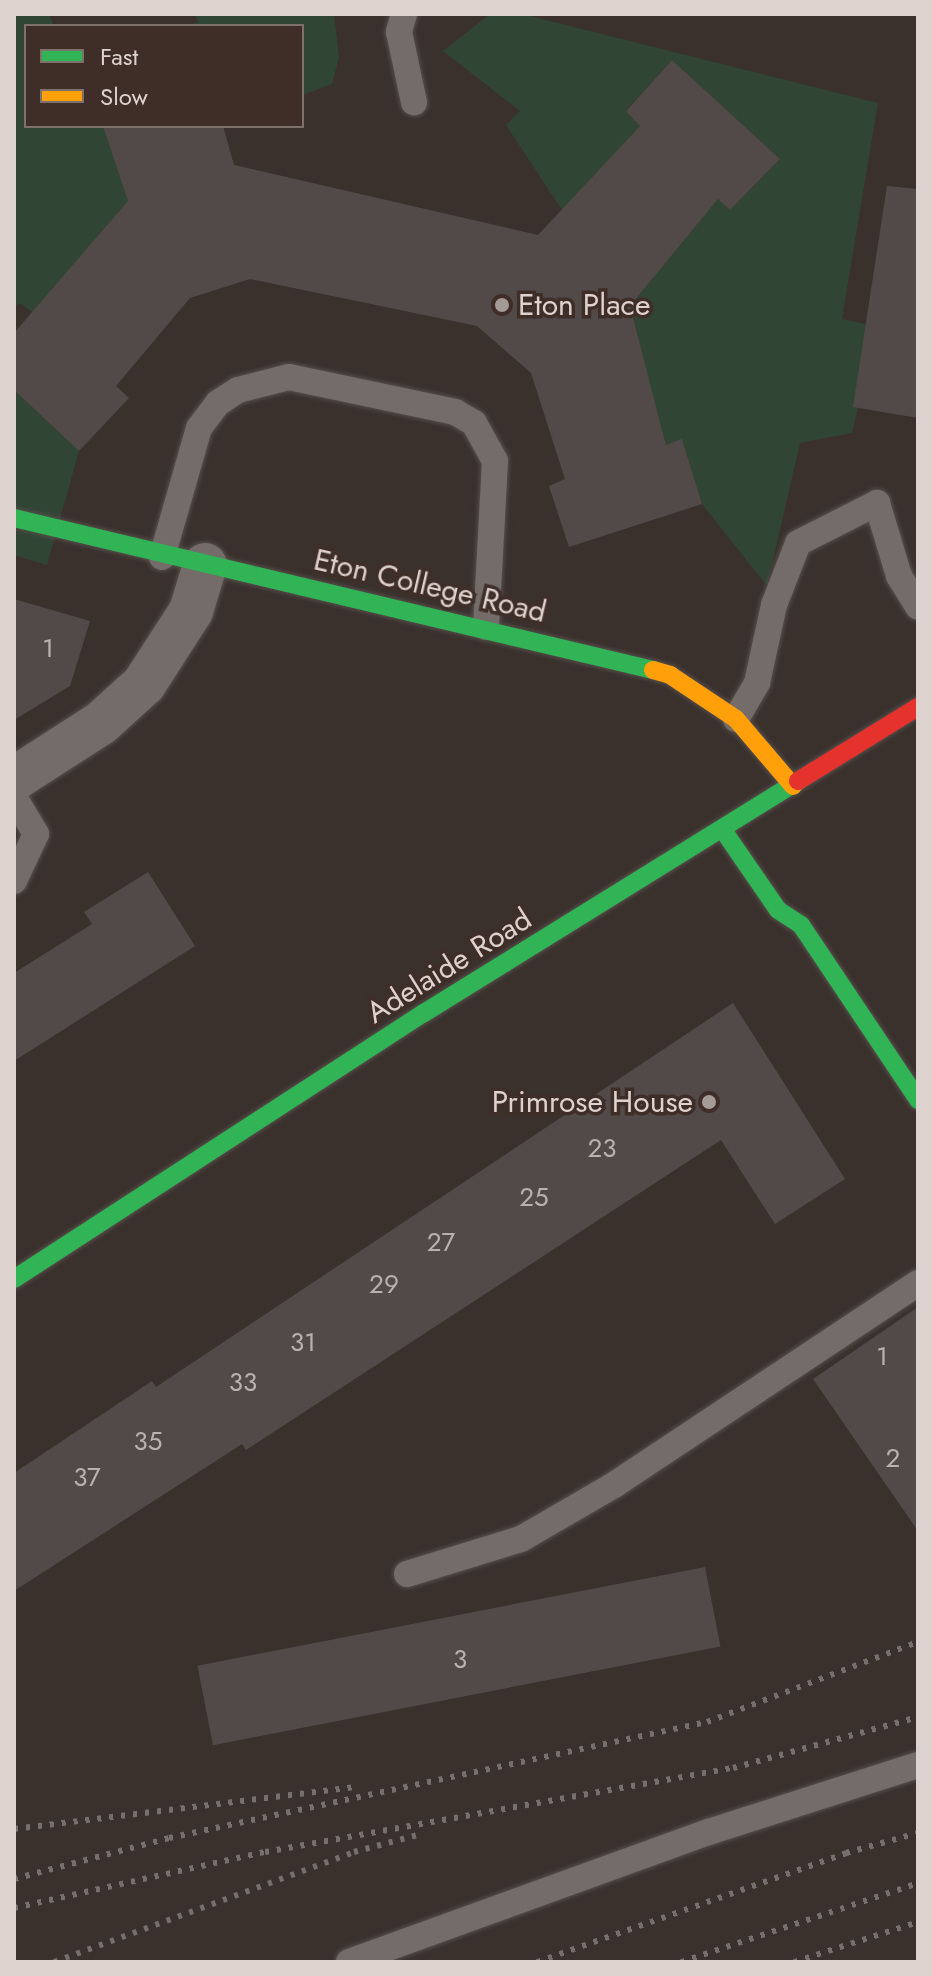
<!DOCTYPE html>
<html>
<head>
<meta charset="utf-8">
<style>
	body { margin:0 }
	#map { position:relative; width:932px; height:1976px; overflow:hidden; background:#3a312d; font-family:Jost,sans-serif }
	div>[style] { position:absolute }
	.green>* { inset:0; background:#314535 }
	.building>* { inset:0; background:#524a49; transform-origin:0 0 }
	.roads { filter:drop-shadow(0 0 2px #564e4b) drop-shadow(0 0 2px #564e4b) }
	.lane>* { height:26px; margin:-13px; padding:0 13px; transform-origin:13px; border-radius:13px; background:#746c69 }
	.street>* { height:44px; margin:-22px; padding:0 22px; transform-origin:22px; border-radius:22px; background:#746c69 }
	.fast>* { height:18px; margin:-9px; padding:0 9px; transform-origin:9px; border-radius:9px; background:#30b455 }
	.slow>* { height:18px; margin:-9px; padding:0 9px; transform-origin:9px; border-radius:9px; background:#ff9f0a }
	.jam>* { height:18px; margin:-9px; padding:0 9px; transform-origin:9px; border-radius:9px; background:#e5322d }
	.rail>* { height:6px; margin-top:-3px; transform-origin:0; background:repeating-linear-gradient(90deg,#766f6d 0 4px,transparent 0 12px) }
	.dots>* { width:22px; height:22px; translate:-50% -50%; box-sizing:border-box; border:4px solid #3f2e28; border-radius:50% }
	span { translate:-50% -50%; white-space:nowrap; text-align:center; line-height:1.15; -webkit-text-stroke:7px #3f2e28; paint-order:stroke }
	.number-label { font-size:26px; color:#bab0ad }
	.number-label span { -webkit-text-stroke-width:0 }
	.poi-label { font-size:30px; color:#ddd2ce }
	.left { translate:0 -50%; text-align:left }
	.right { translate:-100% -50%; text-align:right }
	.street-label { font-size:30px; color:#ddd2ce }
	.frame { position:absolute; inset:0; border:16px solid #ddd2ce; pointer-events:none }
	.legend { position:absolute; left:24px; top:24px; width:280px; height:104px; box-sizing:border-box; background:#3f2e28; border:2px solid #7e706a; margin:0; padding:10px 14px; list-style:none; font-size:24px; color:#ddd2ce }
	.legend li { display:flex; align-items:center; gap:16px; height:40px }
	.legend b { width:40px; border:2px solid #7e706a }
</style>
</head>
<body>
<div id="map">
	<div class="green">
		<div style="clip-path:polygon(14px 14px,49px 14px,54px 26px,26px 26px,26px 126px,103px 126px,128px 201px,33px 312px,19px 303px,14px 309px)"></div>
		<div style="clip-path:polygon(195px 14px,334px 14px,339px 57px,332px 84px,302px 95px,302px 26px,188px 26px,198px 22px)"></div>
		<div style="clip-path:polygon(490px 14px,522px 14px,878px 103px,842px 319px,877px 327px,852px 433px,800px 443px,767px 586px,702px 504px,682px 440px,666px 445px,630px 306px,718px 199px,730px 210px,780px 159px,672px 60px,626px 110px,640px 126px,562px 210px,506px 125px,520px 111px,443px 51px)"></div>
		<div style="clip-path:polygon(14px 390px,79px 451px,47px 565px,14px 555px)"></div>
	</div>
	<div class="building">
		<div style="clip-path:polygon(672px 60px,780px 159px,730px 210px,718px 199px,630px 306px,666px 445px,682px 439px,702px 504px,569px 547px,549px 486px,565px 479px,531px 373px,477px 326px,250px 279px,190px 298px,116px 386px,129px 398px,79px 451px,14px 390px,14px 333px,128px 201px,103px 126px,223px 126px,234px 165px,538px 235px,640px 126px,626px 111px)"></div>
		<div style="clip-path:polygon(887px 186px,918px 189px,918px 418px,853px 407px)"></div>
		<div style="clip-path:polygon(14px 599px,90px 621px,70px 686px,14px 720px)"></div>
		<div style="clip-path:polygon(148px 872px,195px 946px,14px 1061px,14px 973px,92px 924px,84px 912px)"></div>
		<div style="clip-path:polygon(733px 1003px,845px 1179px,775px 1224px,721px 1140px,246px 1450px,242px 1444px,14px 1591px,14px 1473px,152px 1381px,156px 1387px)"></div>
		<div style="clip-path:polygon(918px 1307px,918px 1531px,813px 1379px)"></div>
		<div style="left:705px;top:1567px;width:81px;height:517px;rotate:79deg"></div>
	</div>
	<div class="roads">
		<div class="lane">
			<div style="left:404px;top:14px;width:19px;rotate:106deg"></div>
			<div style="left:399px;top:32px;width:72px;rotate:77.9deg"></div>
			<div style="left:162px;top:557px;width:134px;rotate:-74deg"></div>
			<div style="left:199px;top:428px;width:31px;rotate:-53deg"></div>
			<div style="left:218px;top:403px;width:24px;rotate:-33deg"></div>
			<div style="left:238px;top:390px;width:53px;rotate:-14.3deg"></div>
			<div style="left:289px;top:377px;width:170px;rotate:11.9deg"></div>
			<div style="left:455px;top:412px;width:22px;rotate:30deg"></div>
			<div style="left:474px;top:423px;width:43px;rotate:61.1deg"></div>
			<div style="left:495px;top:461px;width:166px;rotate:93.1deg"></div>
			<div style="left:736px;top:719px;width:42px;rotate:-59.7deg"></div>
			<div style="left:757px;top:683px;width:80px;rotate:-77.7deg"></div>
			<div style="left:774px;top:605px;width:66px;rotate:-68.8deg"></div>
			<div style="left:798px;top:543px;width:89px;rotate:-26.9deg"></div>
			<div style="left:877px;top:503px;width:76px;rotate:73.2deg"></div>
			<div style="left:899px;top:576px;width:36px;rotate:58deg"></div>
			<div style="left:14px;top:797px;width:43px;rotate:59.3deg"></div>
			<div style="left:36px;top:834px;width:52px;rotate:115.1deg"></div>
			<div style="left:407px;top:1574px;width:119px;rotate:-17.1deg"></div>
			<div style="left:521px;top:1539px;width:108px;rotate:-30.1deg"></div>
			<div style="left:614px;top:1485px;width:365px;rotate:-33.6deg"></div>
			<div style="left:349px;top:1962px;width:383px;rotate:-19.9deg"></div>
			<div style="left:709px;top:1832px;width:219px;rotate:-17.8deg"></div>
		</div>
		<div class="street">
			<div style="left:14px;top:779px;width:103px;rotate:-32.8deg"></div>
			<div style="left:101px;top:723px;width:58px;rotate:-42.2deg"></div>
			<div style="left:144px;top:684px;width:87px;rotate:-57.2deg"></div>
			<div style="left:191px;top:611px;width:48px;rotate:-73.1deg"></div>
		</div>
		<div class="fast">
			<div style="left:14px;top:518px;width:657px;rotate:13.38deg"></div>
			<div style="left:723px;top:830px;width:97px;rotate:55.5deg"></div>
			<div style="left:778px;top:910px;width:27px;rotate:33deg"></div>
			<div style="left:801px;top:925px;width:211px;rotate:56.2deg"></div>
			<div style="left:14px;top:1279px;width:489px;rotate:-33deg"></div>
			<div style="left:424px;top:1013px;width:440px;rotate:-31.8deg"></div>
		</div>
		<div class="slow">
			<div style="left:653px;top:670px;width:18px;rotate:16deg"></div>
			<div style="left:670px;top:675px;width:79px;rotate:33.7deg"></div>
			<div style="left:736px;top:719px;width:88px;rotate:49.6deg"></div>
		</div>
		<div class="jam">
			<div style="left:798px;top:781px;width:141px;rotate:-31.7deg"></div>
		</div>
	</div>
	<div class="rail">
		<div style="left:14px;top:1829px;width:344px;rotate:-7deg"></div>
		<div style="left:14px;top:1879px;width:160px;rotate:-14.8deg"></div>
		<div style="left:169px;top:1838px;width:550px;rotate:-12.17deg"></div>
		<div style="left:707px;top:1722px;width:226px;rotate:-20.8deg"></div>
		<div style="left:14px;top:1908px;width:257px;rotate:-12.6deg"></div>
		<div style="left:265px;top:1852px;width:475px;rotate:-10.2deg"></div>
		<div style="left:733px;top:1768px;width:192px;rotate:-15.4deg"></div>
		<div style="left:54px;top:1962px;width:320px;rotate:-20.1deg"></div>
		<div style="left:354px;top:1852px;width:69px;rotate:-15deg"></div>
		<div style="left:537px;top:1962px;width:328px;rotate:-19.4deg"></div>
		<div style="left:846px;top:1853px;width:75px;rotate:-15.5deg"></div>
		<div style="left:681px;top:1962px;width:250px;rotate:-18.4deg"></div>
		<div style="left:794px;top:1962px;width:130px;rotate:-17.9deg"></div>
	</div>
	<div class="dots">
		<div style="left:502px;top:305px;background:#a49a96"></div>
		<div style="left:709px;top:1102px;background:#a49a96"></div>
	</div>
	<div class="number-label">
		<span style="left:48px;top:649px">1</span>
		<span style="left:602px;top:1149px">23</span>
		<span style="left:534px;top:1198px">25</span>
		<span style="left:441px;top:1243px">27</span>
		<span style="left:384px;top:1285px">29</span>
		<span style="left:303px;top:1343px">31</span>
		<span style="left:882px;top:1357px">1</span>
		<span style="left:243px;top:1383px">33</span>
		<span style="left:148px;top:1442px">35</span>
		<span style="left:893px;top:1459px">2</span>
		<span style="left:87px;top:1478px">37</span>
		<span style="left:460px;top:1660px">3</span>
	</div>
	<div class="poi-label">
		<span class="left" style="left:518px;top:305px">Eton Place</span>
		<span class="right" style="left:693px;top:1102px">Primrose House</span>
	</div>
	<div class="street-label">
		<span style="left:430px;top:586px;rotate:13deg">Eton College Road</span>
		<span style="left:449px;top:966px;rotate:-32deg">Adelaide Road</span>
	</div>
	<div class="frame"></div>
	<ul class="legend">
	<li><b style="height:10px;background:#30b455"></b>Fast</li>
	<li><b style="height:10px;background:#ff9f0a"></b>Slow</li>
	</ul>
</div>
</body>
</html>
